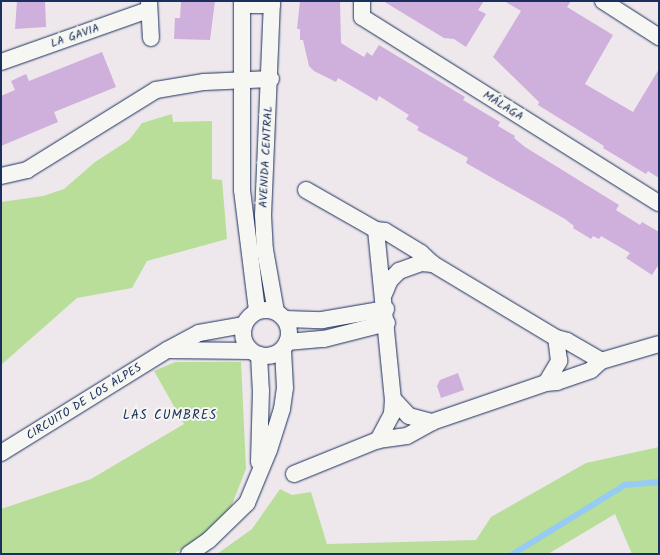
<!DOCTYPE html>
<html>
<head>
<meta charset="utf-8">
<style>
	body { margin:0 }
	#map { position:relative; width:660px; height:555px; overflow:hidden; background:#eee8ed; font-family:Kalam,sans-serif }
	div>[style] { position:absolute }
	.green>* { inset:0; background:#b8de9a }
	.stream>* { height:5.5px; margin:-2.75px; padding:0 2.75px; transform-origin:2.75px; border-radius:2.75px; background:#96cbf4 }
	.building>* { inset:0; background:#cfafdb }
	.roads { filter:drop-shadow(0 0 1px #1b2f5e) drop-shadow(0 0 1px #1b2f5e) }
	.minor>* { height:16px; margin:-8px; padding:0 8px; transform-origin:8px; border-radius:8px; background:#f6f6f2 }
	.minor>.ring { margin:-8px; padding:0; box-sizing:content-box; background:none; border:16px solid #f6f6f2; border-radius:50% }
	span { translate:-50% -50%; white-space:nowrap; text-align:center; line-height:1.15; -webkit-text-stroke:4px #f6f6f2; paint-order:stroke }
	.street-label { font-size:12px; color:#1b2f5e }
	.neighbourhood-label { font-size:13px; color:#1b2f5e; letter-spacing:1px }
	.frame { position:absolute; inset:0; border:2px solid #1b2f5e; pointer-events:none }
</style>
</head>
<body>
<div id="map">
	<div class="green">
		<div style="clip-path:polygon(172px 114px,173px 122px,212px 121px,212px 179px,222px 180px,227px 239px,147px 261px,132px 288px,77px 298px,1px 365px,1px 202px,43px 196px,64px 189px,95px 162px,129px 140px,142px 123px)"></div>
		<div style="clip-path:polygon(175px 362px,241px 362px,246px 469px,231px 507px,200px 539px,173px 554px,1px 554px,1px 509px,91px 479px,184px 424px,154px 371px)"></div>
		<div style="clip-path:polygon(659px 447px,659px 554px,632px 554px,615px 514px,548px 554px,217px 554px,252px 529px,280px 489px,292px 495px,311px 492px,327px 544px,476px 540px,491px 517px,586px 463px)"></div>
	</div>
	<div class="stream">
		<div style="left:513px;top:554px;width:132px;rotate:-31.6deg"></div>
		<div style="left:625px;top:485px;width:34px;rotate:-5deg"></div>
	</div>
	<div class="building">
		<div style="clip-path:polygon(17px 1px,45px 1px,46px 27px,15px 29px)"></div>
		<div style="clip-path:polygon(181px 1px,215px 1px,210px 40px,174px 39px,175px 18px,180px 18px)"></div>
		<div style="clip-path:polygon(300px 1px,340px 1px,341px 43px,364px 57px,367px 52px,372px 56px,379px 45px,465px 97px,463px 100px,500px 122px,498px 126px,515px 136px,514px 138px,525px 147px,619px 205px,616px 210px,640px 225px,642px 222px,659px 232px,659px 264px,652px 275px,626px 258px,630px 253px,601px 236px,599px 239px,593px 236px,591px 239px,573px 228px,574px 226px,565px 219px,466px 163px,468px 158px,417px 130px,419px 127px,406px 119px,409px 115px,379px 96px,377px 101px,338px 78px,336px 82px,314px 71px,309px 66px,303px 40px,300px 40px,300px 29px,297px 29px)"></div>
		<div style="clip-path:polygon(383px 1px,484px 1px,478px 10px,486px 14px,466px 47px,454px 39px,444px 38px)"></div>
		<div style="clip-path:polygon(504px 1px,571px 1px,567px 7px,613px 35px,585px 84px,633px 112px,659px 69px,659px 178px,648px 171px,646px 174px,603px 148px,604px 146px,538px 105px,539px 102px,493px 57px,521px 11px)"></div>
		<div style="clip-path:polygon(102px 52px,116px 87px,54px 112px,58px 122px,1px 146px,1px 96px,15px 90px,11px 81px,26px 74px,29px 81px)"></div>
		<div style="clip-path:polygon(458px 373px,464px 390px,441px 398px,437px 386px,440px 380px)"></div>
	</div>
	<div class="roads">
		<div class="minor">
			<div style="left:149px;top:1px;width:37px;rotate:87deg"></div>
			<div style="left:242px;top:1px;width:189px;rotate:90deg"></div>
			<div style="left:242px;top:190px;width:122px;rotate:82.9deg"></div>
			<div style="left:272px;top:1px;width:214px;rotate:92.4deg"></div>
			<div style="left:263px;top:215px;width:35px;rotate:87deg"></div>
			<div style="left:265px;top:250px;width:63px;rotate:79.9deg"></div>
			<div style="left:362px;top:1px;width:16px;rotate:90deg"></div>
			<div style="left:362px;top:17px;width:350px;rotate:32.1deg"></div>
			<div style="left:603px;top:1px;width:67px;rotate:32.7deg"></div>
			<div style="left:242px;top:5px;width:30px"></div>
			<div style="left:1px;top:62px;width:156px;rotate:-19.5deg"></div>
			<div style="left:1px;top:176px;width:27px;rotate:-13deg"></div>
			<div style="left:27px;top:170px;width:152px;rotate:-31.8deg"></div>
			<div style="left:156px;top:90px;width:49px;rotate:-9.5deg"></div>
			<div style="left:204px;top:82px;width:67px;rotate:-2.6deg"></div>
			<div style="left:306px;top:190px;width:81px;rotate:29.7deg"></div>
			<div style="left:376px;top:230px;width:9px;rotate:6deg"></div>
			<div style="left:385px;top:231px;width:42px;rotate:31.4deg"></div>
			<div style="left:421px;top:253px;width:16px;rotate:43deg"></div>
			<div style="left:433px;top:264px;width:144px;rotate:31deg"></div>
			<div style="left:556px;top:338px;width:11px;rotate:15deg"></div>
			<div style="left:567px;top:341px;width:39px;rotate:30deg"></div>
			<div style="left:376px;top:230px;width:170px;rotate:84.3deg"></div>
			<div style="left:393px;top:399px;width:15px;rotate:94deg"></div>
			<div style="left:392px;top:414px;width:30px;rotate:118deg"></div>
			<div style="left:384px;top:294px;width:15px;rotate:-67deg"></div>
			<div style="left:390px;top:280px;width:13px;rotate:-45deg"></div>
			<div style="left:399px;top:271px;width:23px;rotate:-20deg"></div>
			<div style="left:421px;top:263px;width:12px;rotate:5deg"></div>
			<div class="ring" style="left:243px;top:310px;width:30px;height:30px"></div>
			<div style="left:285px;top:319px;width:37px;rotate:2deg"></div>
			<div style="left:322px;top:320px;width:65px;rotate:-9.8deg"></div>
			<div style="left:287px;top:342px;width:37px;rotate:-5deg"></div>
			<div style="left:324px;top:339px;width:65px;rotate:-14.3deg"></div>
			<div style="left:168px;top:350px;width:83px;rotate:0.7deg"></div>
			<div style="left:259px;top:355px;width:35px;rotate:87deg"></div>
			<div style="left:261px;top:390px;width:72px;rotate:91.6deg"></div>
			<div style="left:546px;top:383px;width:26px;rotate:-59deg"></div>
			<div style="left:559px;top:361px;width:23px;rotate:-97deg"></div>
			<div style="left:393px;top:399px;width:23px;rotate:47deg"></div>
			<div style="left:409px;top:416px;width:24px;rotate:15deg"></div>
			<div style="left:1px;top:453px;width:195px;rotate:-31.8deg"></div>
			<div style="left:167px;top:350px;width:36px;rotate:-28deg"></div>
			<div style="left:199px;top:333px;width:46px;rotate:-10.1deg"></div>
			<div style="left:294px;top:474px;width:91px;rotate:-22deg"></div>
			<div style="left:378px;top:440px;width:29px;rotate:-8deg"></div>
			<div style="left:407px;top:436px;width:29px;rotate:-29deg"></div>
			<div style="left:432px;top:422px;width:120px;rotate:-18.9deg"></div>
			<div style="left:546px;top:383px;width:11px;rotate:-5deg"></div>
			<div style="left:557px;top:382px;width:36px;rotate:-19deg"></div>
			<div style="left:591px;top:370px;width:13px;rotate:-42deg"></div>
			<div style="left:601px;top:361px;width:60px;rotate:-16.3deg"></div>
			<div style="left:189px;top:554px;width:24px;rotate:-35deg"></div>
			<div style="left:209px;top:540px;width:53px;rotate:-44.2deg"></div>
			<div style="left:247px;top:503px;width:57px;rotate:-67.5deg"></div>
			<div style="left:269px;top:450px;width:43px;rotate:-72.4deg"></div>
			<div style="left:282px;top:409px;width:21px;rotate:-82deg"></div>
			<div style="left:285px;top:388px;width:39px;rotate:-93deg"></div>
		</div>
	</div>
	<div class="street-label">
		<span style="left:75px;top:36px;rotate:-19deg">LA GAVIA</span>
		<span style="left:503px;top:106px;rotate:32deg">MÁLAGA</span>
		<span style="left:266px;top:157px;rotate:-87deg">AVENIDA CENTRAL</span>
		<span style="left:84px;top:402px;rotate:-32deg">CIRCUITO DE LOS ALPES</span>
	</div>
	<div class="neighbourhood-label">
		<span style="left:170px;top:416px">LAS CUMBRES</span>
	</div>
	<div class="frame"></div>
</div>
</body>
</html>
